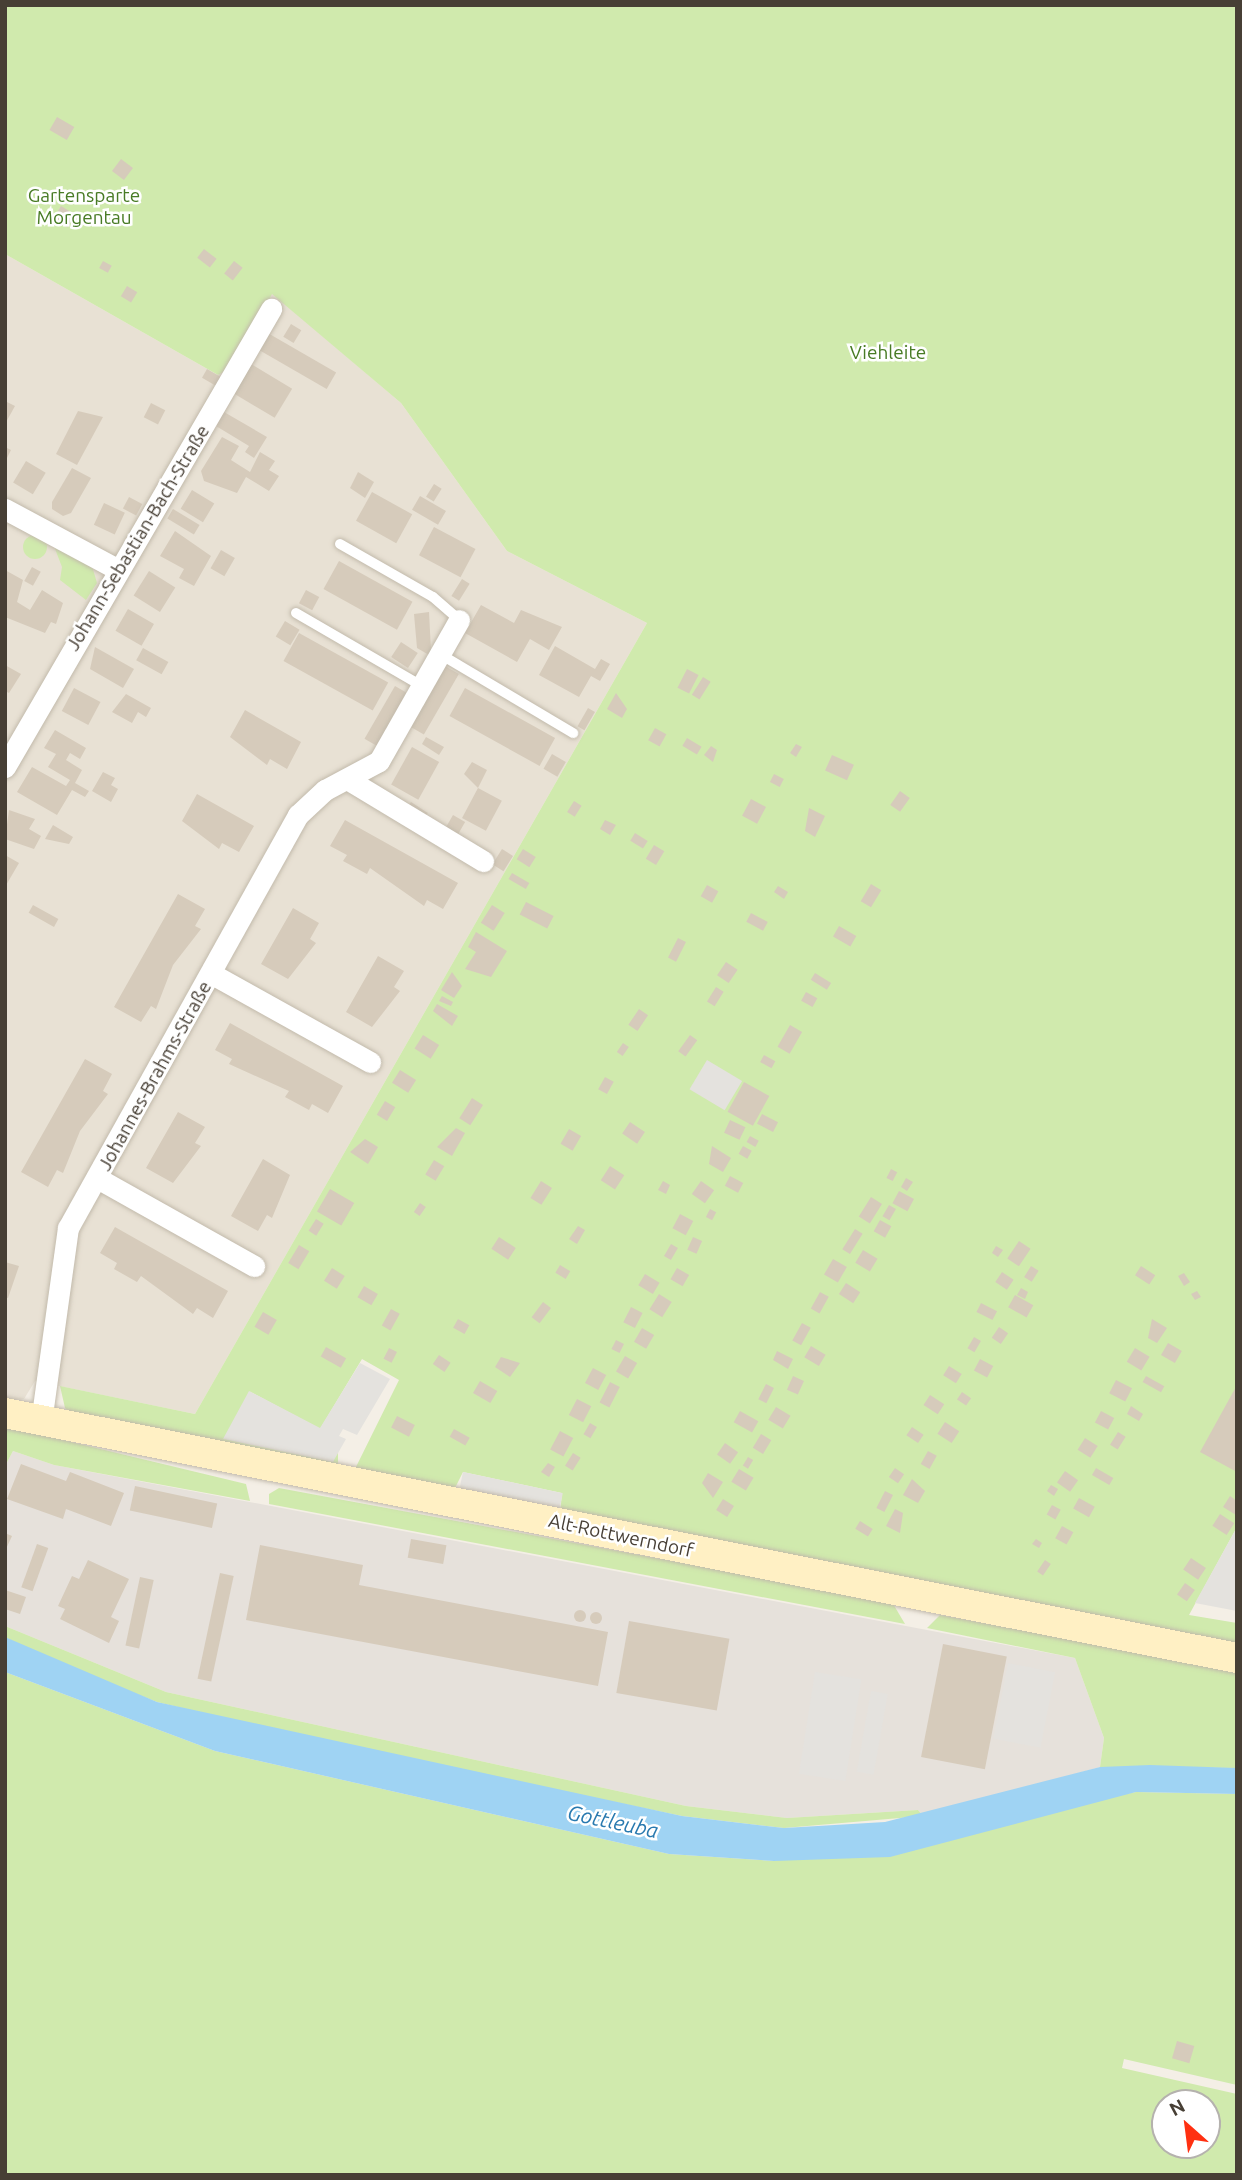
<!DOCTYPE html>
<html>
<head>
<meta charset="utf-8">
<style>
	body { margin:0 }
	#map { position:relative; width:1242px; height:2180px; overflow:hidden; background:#f4efe6; font-family:Ubuntu,sans-serif }
	div>[style] { position:absolute }
	.residential>* { inset:0; background:#e8e1d4 }
	.industrial>* { inset:0; background:#e6e1db }
	.green>* { inset:0; background:#d0eaad }
	.round { border-radius:50% }
	.parking>* { inset:0; background:#e4e2de; transform-origin:0 0 }
	.water>* { inset:0; background:#9fd3f3 }
	.building>* { inset:0; background:#d6cbbb; transform-origin:0 0 }
	.roads { filter:drop-shadow(0 0 2px #c2baab) drop-shadow(0 0 2px #c2baab) }
	.lane>* { height:10px; margin:-5px; padding:0 5px; transform-origin:5px; border-radius:5px; background:#fff }
	.street>* { height:21px; margin:-10.5px; padding:0 10.5px; transform-origin:10.5px; border-radius:10.5px; background:#fff }
	.secondary>* { height:30px; margin:-15px; padding:0 15px; transform-origin:15px; border-radius:15px; background:#fff0c4 }
	span { translate:-50% -50%; white-space:nowrap; text-align:center; line-height:1.15; -webkit-text-stroke:5px #fff; paint-order:stroke }
	.park-label { font-size:19px; color:#487b25 }
	.street-label { font-size:19px; color:#473f35 }
	.water-label { font-size:21px; color:#2879af; font-style:italic }
	.frame { position:absolute; inset:0; border:7px solid #473f35; pointer-events:none }
	.north { position:absolute; left:1151px; top:2089px; width:70px; height:70px; box-sizing:border-box; background:#fff; border:2px solid #b5b2ae; border-radius:50%; rotate:332deg; font-size:19px; font-weight:700; line-height:28px; text-align:center; color:#473f35 }
	.north::after { content:''; display:block; margin:auto; width:24px; height:32px; background:#ff3011; clip-path:polygon(50% 0,100% 100%,50% 72%,0 100%) }
</style>
</head>
<body>
<div id="map">
	<div class="residential">
		<div style="clip-path:polygon(5px 254px,218px 375px,232px 367px,272px 293px,401px 403px,507px 551px,647px 623px,195px 1414px,35px 1381px,24px 1399px,5px 1401px)"></div>
	</div>
	<div class="industrial">
		<div style="clip-path:polygon(13px 1451px,54px 1465px,1075px 1658px,1104px 1738px,1100px 1767px,923px 1816px,918px 1810px,787px 1818px,686px 1806px,166px 1692px,5px 1626px,5px 1466px)"></div>
	</div>
	<div class="green">
		<div style="clip-path:polygon(5px 5px,1237px 5px,1237px 1527px,1189px 1615px,1237px 1623px,1237px 1643px,560px 1514px,562px 1493px,463px 1472px,453px 1492px,352px 1475px,399px 1380px,362px 1359px,320px 1429px,249px 1391px,338px 1453px,338px 1464px,73px 1416px,65px 1408px,60px 1386px,195px 1414px,647px 623px,507px 551px,401px 403px,272px 294px,232px 367px,218px 375px,5px 254px)"></div>
		<div class="round" style="left:23px;top:535px;width:24px;height:24px"></div>
		<div style="clip-path:polygon(52px 541px,92px 566px,97px 583px,86px 600px,60px 580px,62px 567px)"></div>
		<div style="clip-path:polygon(5px 1426px,246px 1484px,250px 1501px,54px 1465px,13px 1451px,5px 1466px)"></div>
		<div style="clip-path:polygon(279px 1488px,892px 1602px,905px 1624px,269px 1504px,269px 1494px)"></div>
		<div style="clip-path:polygon(940px 1615px,1237px 1670px,1237px 1768px,1100px 1767px,1104px 1738px,1075px 1658px,927px 1628px)"></div>
		<div style="clip-path:polygon(5px 1626px,166px 1692px,686px 1806px,787px 1818px,918px 1810px,923px 1816px,784px 1828px,682px 1816px,320px 1741px,157px 1702px,44px 1658px,5px 1637px)"></div>
		<div style="clip-path:polygon(evenodd,5px 1672px,215px 1751px,669px 1854px,774px 1861px,1136px 1792px,1237px 1794px,1237px 2085px,1124px 2059px,1122px 2068px,1237px 2094px,1237px 2175px,5px 2175px,5px 1672px,1165px 2103px,1207px 2103px,1207px 2145px,1165px 2145px,1165px 2103px)"></div>
	</div>
	<div class="parking">
		<div style="left:707px;top:1060px;width:41px;height:34px;rotate:31deg"></div>
		<div style="clip-path:polygon(360px 1363px,390px 1379px,357px 1435px,343px 1429px,339px 1436px,346px 1439px,333px 1462px,223px 1439px,249px 1391px,320px 1428px)"></div>
		<div style="left:463px;top:1472px;width:102px;height:22px;rotate:12deg"></div>
		<div style="clip-path:polygon(1237px 1527px,1237px 1611px,1195px 1603px)"></div>
		<div style="left:1008px;top:1663px;width:48px;height:77px;rotate:11deg"></div>
		<div style="left:815px;top:1672px;width:47px;height:103px;rotate:9deg"></div>
		<div style="left:871px;top:1691px;width:17px;height:82px;rotate:10deg"></div>
	</div>
	<div class="water">
		<div style="clip-path:polygon(5px 1637px,157px 1702px,682px 1816px,784px 1828px,885px 1822px,1100px 1767px,1150px 1765px,1237px 1768px,1237px 1794px,1136px 1792px,890px 1857px,774px 1861px,669px 1854px,215px 1751px,5px 1672px)"></div>
	</div>
	<div class="building">
		<div style="left:57px;top:117px;width:20px;height:15px;rotate:30deg"></div>
		<div style="left:121px;top:159px;width:15px;height:15px;rotate:37deg"></div>
		<div style="left:61px;top:206px;width:17px;height:15px;rotate:31deg"></div>
		<div style="left:204px;top:249px;width:16px;height:11px;rotate:38deg"></div>
		<div style="left:103px;top:261px;width:10px;height:8px;rotate:29deg"></div>
		<div style="left:234px;top:261px;width:11px;height:16px;rotate:38deg"></div>
		<div style="left:127px;top:286px;width:12px;height:12px;rotate:31deg"></div>
		<div style="left:291px;top:324px;width:12px;height:15px;rotate:31deg"></div>
		<div style="left:266px;top:332px;width:81px;height:19px;rotate:30deg"></div>
		<div style="left:251px;top:364px;width:48px;height:34px;rotate:31deg"></div>
		<div style="left:207px;top:369px;width:16px;height:10px;rotate:30deg"></div>
		<div style="clip-path:polygon(5px 401px,15px 406px,5px 424px)"></div>
		<div style="left:151px;top:403px;width:16px;height:16px;rotate:27deg"></div>
		<div style="clip-path:polygon(78px 411px,103px 417px,77px 465px,56px 454px)"></div>
		<div style="clip-path:polygon(224px 412px,267px 437px,254px 458px,245px 452px,249px 446px,216px 426px)"></div>
		<div style="clip-path:polygon(222px 437px,239px 446px,231px 460px,250px 472px,260px 452px,275px 461px,269px 470px,279px 476px,269px 491px,246px 477px,237px 493px,204px 481px,201px 471px)"></div>
		<div style="clip-path:polygon(5px 447px,11px 450px,5px 462px)"></div>
		<div style="left:26px;top:461px;width:23px;height:25px;rotate:31deg"></div>
		<div style="clip-path:polygon(72px 468px,91px 478px,71px 513px,63px 516px,52px 509px,52px 502px)"></div>
		<div style="clip-path:polygon(358px 472px,374px 482px,365px 498px,350px 488px)"></div>
		<div style="left:434px;top:484px;width:9px;height:15px;rotate:32deg"></div>
		<div style="left:192px;top:490px;width:26px;height:22px;rotate:31deg"></div>
		<div style="left:372px;top:492px;width:46px;height:33px;rotate:29deg"></div>
		<div style="left:420px;top:496px;width:30px;height:16px;rotate:30deg"></div>
		<div style="left:129px;top:497px;width:15px;height:13px;rotate:28deg"></div>
		<div style="left:104px;top:503px;width:23px;height:24px;rotate:25deg"></div>
		<div style="left:173px;top:509px;width:31px;height:11px;rotate:31deg"></div>
		<div style="left:434px;top:527px;width:47px;height:32px;rotate:28deg"></div>
		<div style="clip-path:polygon(175px 531px,211px 556px,194px 586px,179px 578px,184px 569px,160px 556px)"></div>
		<div style="left:221px;top:550px;width:16px;height:21px;rotate:30deg"></div>
		<div style="left:339px;top:561px;width:84px;height:32px;rotate:29deg"></div>
		<div style="left:32px;top:567px;width:10px;height:16px;rotate:29deg"></div>
		<div style="clip-path:polygon(5px 570px,23px 580px,17px 602px,30px 610px,42px 590px,63px 603px,56px 624px,51px 622px,45px 633px,5px 617px)"></div>
		<div style="left:149px;top:571px;width:31px;height:29px;rotate:32deg"></div>
		<div style="left:462px;top:579px;width:9px;height:20px;rotate:32deg"></div>
		<div style="left:306px;top:590px;width:15px;height:15px;rotate:28deg"></div>
		<div style="clip-path:polygon(481px 605px,514px 623px,521px 610px,562px 627px,549px 650px,530px 639px,517px 662px,465px 633px)"></div>
		<div style="left:128px;top:609px;width:30px;height:25px;rotate:30deg"></div>
		<div style="clip-path:polygon(429px 612px,431px 651px,429px 655px,417px 648px,414px 614px)"></div>
		<div style="left:285px;top:621px;width:17px;height:18px;rotate:31deg"></div>
		<div style="left:299px;top:633px;width:102px;height:32px;rotate:29deg"></div>
		<div style="left:401px;top:642px;width:20px;height:18px;rotate:33deg"></div>
		<div style="clip-path:polygon(555px 646px,595px 669px,601px 659px,610px 664px,600px 681px,591px 676px,579px 697px,539px 675px)"></div>
		<div style="clip-path:polygon(95px 647px,134px 669px,123px 688px,90px 669px)"></div>
		<div style="left:143px;top:648px;width:29px;height:14px;rotate:29deg"></div>
		<div style="clip-path:polygon(5px 665px,21px 674px,9px 693px,5px 691px)"></div>
		<div style="left:445px;top:666px;width:16px;height:70px;rotate:30deg"></div>
		<div style="left:687px;top:669px;width:13px;height:21px;rotate:27deg"></div>
		<div style="left:703px;top:677px;width:9px;height:21px;rotate:32deg"></div>
		<div style="left:395px;top:686px;width:16px;height:61px;rotate:30deg"></div>
		<div style="left:74px;top:688px;width:30px;height:26px;rotate:28deg"></div>
		<div style="left:465px;top:688px;width:103px;height:32px;rotate:29deg"></div>
		<div style="clip-path:polygon(616px 693px,627px 709px,622px 718px,607px 709px)"></div>
		<div style="clip-path:polygon(126px 694px,151px 708px,146px 717px,138px 712px,132px 723px,112px 712px)"></div>
		<div style="left:588px;top:708px;width:8px;height:21px;rotate:30deg"></div>
		<div style="clip-path:polygon(245px 710px,301px 742px,287px 769px,270px 759px,267px 765px,230px 737px)"></div>
		<div style="left:655px;top:728px;width:13px;height:14px;rotate:29deg"></div>
		<div style="clip-path:polygon(55px 730px,86px 748px,80px 759px,70px 753px,66px 760px,82px 770px,75px 783px,89px 791px,85px 797px,72px 790px,57px 815px,17px 792px,32px 767px,66px 786px,70px 780px,48px 767px,56px 754px,44px 748px)"></div>
		<div style="clip-path:polygon(426px 737px,444px 747px,439px 755px,422px 744px)"></div>
		<div style="left:687px;top:738px;width:17px;height:9px;rotate:31deg"></div>
		<div style="clip-path:polygon(796px 744px,802px 747px,796px 757px,790px 753px)"></div>
		<div style="clip-path:polygon(711px 746px,717px 750px,713px 762px,704px 755px)"></div>
		<div style="left:412px;top:747px;width:31px;height:43px;rotate:29deg"></div>
		<div style="left:552px;top:754px;width:16px;height:17px;rotate:30deg"></div>
		<div style="left:832px;top:755px;width:24px;height:17px;rotate:24deg"></div>
		<div style="clip-path:polygon(472px 762px,487px 770px,478px 788px,464px 774px)"></div>
		<div style="clip-path:polygon(103px 772px,115px 778px,111px 785px,118px 789px,111px 802px,92px 791px)"></div>
		<div style="left:774px;top:774px;width:11px;height:9px;rotate:27deg"></div>
		<div style="left:478px;top:788px;width:27px;height:34px;rotate:28deg"></div>
		<div style="left:900px;top:791px;width:12px;height:17px;rotate:35deg"></div>
		<div style="clip-path:polygon(197px 794px,254px 826px,239px 852px,222px 843px,219px 849px,182px 821px)"></div>
		<div style="left:751px;top:799px;width:17px;height:19px;rotate:28deg"></div>
		<div style="left:574px;top:801px;width:9px;height:13px;rotate:32deg"></div>
		<div style="left:411px;top:802px;width:20px;height:8px;rotate:33deg"></div>
		<div style="clip-path:polygon(809px 808px,825px 816px,815px 837px,805px 831px)"></div>
		<div style="clip-path:polygon(9px 810px,35px 819px,29px 829px,41px 836px,34px 849px,5px 839px)"></div>
		<div style="left:453px;top:815px;width:14px;height:15px;rotate:30deg"></div>
		<div style="clip-path:polygon(345px 820px,458px 883px,443px 909px,427px 900px,424px 906px,370px 868px,367px 874px,343px 861px,347px 855px,330px 846px)"></div>
		<div style="clip-path:polygon(605px 820px,616px 825px,610px 835px,600px 829px)"></div>
		<div style="clip-path:polygon(53px 825px,73px 837px,69px 844px,45px 839px)"></div>
		<div style="left:635px;top:833px;width:15px;height:9px;rotate:32deg"></div>
		<div style="left:654px;top:845px;width:12px;height:16px;rotate:31deg"></div>
		<div style="left:502px;top:849px;width:13px;height:18px;rotate:32deg"></div>
		<div style="left:523px;top:849px;width:15px;height:12px;rotate:32deg"></div>
		<div style="clip-path:polygon(5px 855px,19px 863px,5px 887px)"></div>
		<div style="left:512px;top:873px;width:20px;height:7px;rotate:30deg"></div>
		<div style="left:871px;top:884px;width:12px;height:20px;rotate:31deg"></div>
		<div style="left:707px;top:885px;width:13px;height:13px;rotate:29deg"></div>
		<div style="clip-path:polygon(778px 886px,788px 892px,784px 899px,774px 892px)"></div>
		<div style="clip-path:polygon(178px 894px,205px 909px,195px 926px,201px 929px,173px 965px,156px 1009px,151px 1006px,141px 1022px,114px 1007px)"></div>
		<div style="left:526px;top:902px;width:31px;height:14px;rotate:27deg"></div>
		<div style="left:33px;top:905px;width:29px;height:9px;rotate:29deg"></div>
		<div style="left:492px;top:905px;width:15px;height:21px;rotate:32deg"></div>
		<div style="clip-path:polygon(293px 908px,319px 923px,310px 939px,316px 943px,288px 979px,261px 964px)"></div>
		<div style="left:751px;top:913px;width:19px;height:10px;rotate:28deg"></div>
		<div style="left:839px;top:926px;width:20px;height:12px;rotate:30deg"></div>
		<div style="clip-path:polygon(476px 932px,507px 951px,491px 977px,465px 969px,476px 952px,468px 947px)"></div>
		<div style="left:678px;top:938px;width:9px;height:22px;rotate:27deg"></div>
		<div style="clip-path:polygon(378px 956px,404px 971px,394px 987px,400px 991px,372px 1027px,346px 1012px)"></div>
		<div style="left:726px;top:962px;width:14px;height:16px;rotate:34deg"></div>
		<div style="clip-path:polygon(452px 972px,462px 986px,454px 998px,441px 990px)"></div>
		<div style="left:815px;top:973px;width:19px;height:8px;rotate:32deg"></div>
		<div style="left:716px;top:987px;width:9px;height:17px;rotate:32deg"></div>
		<div style="left:806px;top:992px;width:13px;height:10px;rotate:29deg"></div>
		<div style="clip-path:polygon(442px 996px,453px 1002px,451px 1006px,439px 1001px)"></div>
		<div style="clip-path:polygon(437px 1004px,458px 1016px,452px 1026px,433px 1011px)"></div>
		<div style="left:639px;top:1009px;width:11px;height:19px;rotate:34deg"></div>
		<div style="clip-path:polygon(230px 1023px,343px 1086px,328px 1113px,312px 1104px,309px 1110px,285px 1097px,289px 1091px,229px 1064px,232px 1059px,215px 1050px)"></div>
		<div style="left:790px;top:1025px;width:14px;height:25px;rotate:30deg"></div>
		<div style="left:423px;top:1035px;width:19px;height:16px;rotate:32deg"></div>
		<div style="left:690px;top:1035px;width:9px;height:20px;rotate:36deg"></div>
		<div style="left:623px;top:1043px;width:7px;height:11px;rotate:34deg"></div>
		<div style="left:764px;top:1055px;width:13px;height:8px;rotate:29deg"></div>
		<div style="clip-path:polygon(85px 1059px,112px 1074px,103px 1091px,108px 1094px,80px 1131px,63px 1173px,57px 1170px,48px 1187px,21px 1172px)"></div>
		<div style="left:400px;top:1070px;width:19px;height:15px;rotate:32deg"></div>
		<div style="left:605px;top:1077px;width:10px;height:14px;rotate:29deg"></div>
		<div style="left:744px;top:1082px;width:29px;height:34px;rotate:29deg"></div>
		<div style="left:472px;top:1098px;width:13px;height:24px;rotate:32deg"></div>
		<div style="left:385px;top:1101px;width:12px;height:16px;rotate:31deg"></div>
		<div style="clip-path:polygon(178px 1112px,205px 1127px,195px 1143px,201px 1146px,173px 1183px,146px 1168px)"></div>
		<div style="left:762px;top:1114px;width:18px;height:11px;rotate:27deg"></div>
		<div style="left:730px;top:1120px;width:17px;height:14px;rotate:25deg"></div>
		<div style="left:630px;top:1122px;width:18px;height:14px;rotate:34deg"></div>
		<div style="clip-path:polygon(456px 1128px,465px 1133px,452px 1156px,437px 1147px)"></div>
		<div style="left:569px;top:1129px;width:14px;height:17px;rotate:30deg"></div>
		<div style="left:750px;top:1136px;width:10px;height:7px;rotate:29deg"></div>
		<div style="clip-path:polygon(365px 1139px,378px 1147px,368px 1164px,350px 1152px)"></div>
		<div style="clip-path:polygon(712px 1146px,731px 1158px,723px 1172px,709px 1164px)"></div>
		<div style="left:743px;top:1146px;width:10px;height:9px;rotate:29deg"></div>
		<div style="clip-path:polygon(263px 1159px,290px 1175px,272px 1218px,267px 1215px,258px 1231px,231px 1216px)"></div>
		<div style="left:434px;top:1160px;width:12px;height:17px;rotate:31deg"></div>
		<div style="left:610px;top:1166px;width:17px;height:17px;rotate:33deg"></div>
		<div style="left:891px;top:1169px;width:7px;height:10px;rotate:27deg"></div>
		<div style="left:730px;top:1176px;width:15px;height:11px;rotate:28deg"></div>
		<div style="clip-path:polygon(906px 1178px,913px 1182px,907px 1191px,901px 1187px)"></div>
		<div style="left:541px;top:1181px;width:13px;height:20px;rotate:32deg"></div>
		<div style="clip-path:polygon(663px 1181px,670px 1185px,666px 1194px,658px 1190px)"></div>
		<div style="left:701px;top:1181px;width:16px;height:16px;rotate:35deg"></div>
		<div style="left:330px;top:1189px;width:28px;height:26px;rotate:30deg"></div>
		<div style="left:899px;top:1191px;width:17px;height:14px;rotate:28deg"></div>
		<div style="left:871px;top:1197px;width:13px;height:23px;rotate:32deg"></div>
		<div style="left:420px;top:1203px;width:7px;height:11px;rotate:34deg"></div>
		<div style="left:889px;top:1205px;width:8px;height:13px;rotate:30deg"></div>
		<div style="left:710px;top:1209px;width:7px;height:9px;rotate:27deg"></div>
		<div style="left:680px;top:1214px;width:15px;height:16px;rotate:28deg"></div>
		<div style="left:316px;top:1219px;width:9px;height:14px;rotate:32deg"></div>
		<div style="left:880px;top:1220px;width:13px;height:13px;rotate:29deg"></div>
		<div style="clip-path:polygon(578px 1226px,585px 1230px,577px 1244px,569px 1239px)"></div>
		<div style="clip-path:polygon(115px 1227px,228px 1291px,213px 1318px,197px 1308px,193px 1314px,141px 1276px,137px 1282px,114px 1269px,117px 1263px,100px 1253px)"></div>
		<div style="left:855px;top:1229px;width:9px;height:24px;rotate:32deg"></div>
		<div style="left:499px;top:1237px;width:20px;height:14px;rotate:33deg"></div>
		<div style="left:693px;top:1237px;width:10px;height:14px;rotate:24deg"></div>
		<div style="left:1019px;top:1241px;width:14px;height:21px;rotate:34deg"></div>
		<div style="left:671px;top:1244px;width:8px;height:14px;rotate:30deg"></div>
		<div style="left:299px;top:1245px;width:12px;height:21px;rotate:31deg"></div>
		<div style="clip-path:polygon(996px 1246px,1003px 1250px,998px 1257px,992px 1253px)"></div>
		<div style="left:863px;top:1250px;width:17px;height:15px;rotate:31deg"></div>
		<div style="left:833px;top:1259px;width:16px;height:18px;rotate:30deg"></div>
		<div style="clip-path:polygon(5px 1262px,19px 1266px,8px 1298px,5px 1297px)"></div>
		<div style="left:560px;top:1265px;width:12px;height:9px;rotate:31deg"></div>
		<div style="left:1031px;top:1266px;width:9px;height:13px;rotate:32deg"></div>
		<div style="left:1141px;top:1266px;width:17px;height:11px;rotate:33deg"></div>
		<div style="left:332px;top:1268px;width:15px;height:15px;rotate:32deg"></div>
		<div style="left:677px;top:1268px;width:14px;height:13px;rotate:30deg"></div>
		<div style="left:1002px;top:1272px;width:14px;height:12px;rotate:34deg"></div>
		<div style="clip-path:polygon(1184px 1273px,1190px 1282px,1184px 1286px,1178px 1276px)"></div>
		<div style="left:645px;top:1274px;width:17px;height:13px;rotate:31deg"></div>
		<div style="left:846px;top:1283px;width:17px;height:13px;rotate:33deg"></div>
		<div style="left:364px;top:1286px;width:16px;height:13px;rotate:30deg"></div>
		<div style="clip-path:polygon(1021px 1288px,1028px 1292px,1025px 1299px,1017px 1295px)"></div>
		<div style="clip-path:polygon(1197px 1291px,1201px 1297px,1195px 1300px,1191px 1294px)"></div>
		<div style="left:820px;top:1292px;width:10px;height:19px;rotate:29deg"></div>
		<div style="left:659px;top:1294px;width:15px;height:18px;rotate:32deg"></div>
		<div style="left:1015px;top:1295px;width:21px;height:14px;rotate:29deg"></div>
		<div style="left:543px;top:1302px;width:10px;height:19px;rotate:37deg"></div>
		<div style="left:981px;top:1303px;width:18px;height:10px;rotate:27deg"></div>
		<div style="left:631px;top:1307px;width:13px;height:17px;rotate:27deg"></div>
		<div style="left:391px;top:1309px;width:10px;height:19px;rotate:29deg"></div>
		<div style="left:263px;top:1312px;width:16px;height:17px;rotate:30deg"></div>
		<div style="left:458px;top:1319px;width:13px;height:10px;rotate:29deg"></div>
		<div style="clip-path:polygon(1152px 1319px,1167px 1328px,1157px 1343px,1148px 1338px)"></div>
		<div style="left:802px;top:1323px;width:10px;height:20px;rotate:29deg"></div>
		<div style="left:999px;top:1327px;width:11px;height:13px;rotate:34deg"></div>
		<div style="left:642px;top:1328px;width:14px;height:16px;rotate:30deg"></div>
		<div style="left:974px;top:1337px;width:8px;height:13px;rotate:30deg"></div>
		<div style="left:616px;top:1340px;width:9px;height:10px;rotate:27deg"></div>
		<div style="left:1168px;top:1343px;width:16px;height:14px;rotate:30deg"></div>
		<div style="left:811px;top:1346px;width:17px;height:13px;rotate:31deg"></div>
		<div style="left:326px;top:1347px;width:23px;height:11px;rotate:29deg"></div>
		<div style="left:389px;top:1348px;width:9px;height:12px;rotate:27deg"></div>
		<div style="left:1135px;top:1348px;width:17px;height:16px;rotate:31deg"></div>
		<div style="clip-path:polygon(777px 1351px,793px 1359px,788px 1369px,773px 1360px)"></div>
		<div style="left:439px;top:1355px;width:14px;height:11px;rotate:34deg"></div>
		<div style="left:625px;top:1356px;width:14px;height:18px;rotate:30deg"></div>
		<div style="clip-path:polygon(501px 1357px,520px 1363px,510px 1377px,495px 1367px)"></div>
		<div style="left:980px;top:1359px;width:15px;height:13px;rotate:28deg"></div>
		<div style="left:949px;top:1366px;width:15px;height:11px;rotate:32deg"></div>
		<div style="left:593px;top:1368px;width:15px;height:17px;rotate:28deg"></div>
		<div style="left:793px;top:1376px;width:12px;height:15px;rotate:24deg"></div>
		<div style="left:1146px;top:1376px;width:21px;height:7px;rotate:29deg"></div>
		<div style="left:1116px;top:1380px;width:18px;height:15px;rotate:27deg"></div>
		<div style="left:480px;top:1381px;width:20px;height:14px;rotate:30deg"></div>
		<div style="left:610px;top:1382px;width:11px;height:23px;rotate:27deg"></div>
		<div style="left:766px;top:1384px;width:9px;height:17px;rotate:27deg"></div>
		<div style="clip-path:polygon(1237px 1385px,1237px 1472px,1200px 1452px)"></div>
		<div style="left:962px;top:1392px;width:11px;height:9px;rotate:34deg"></div>
		<div style="left:930px;top:1395px;width:17px;height:12px;rotate:33deg"></div>
		<div style="left:577px;top:1399px;width:16px;height:18px;rotate:27deg"></div>
		<div style="clip-path:polygon(1131px 1406px,1143px 1414px,1139px 1421px,1127px 1414px)"></div>
		<div style="left:776px;top:1407px;width:17px;height:15px;rotate:31deg"></div>
		<div style="left:740px;top:1411px;width:21px;height:13px;rotate:29deg"></div>
		<div style="left:1101px;top:1411px;width:15px;height:13px;rotate:28deg"></div>
		<div style="left:397px;top:1416px;width:20px;height:13px;rotate:27deg"></div>
		<div style="left:945px;top:1422px;width:17px;height:14px;rotate:33deg"></div>
		<div style="left:590px;top:1423px;width:8px;height:13px;rotate:30deg"></div>
		<div style="left:912px;top:1427px;width:14px;height:10px;rotate:34deg"></div>
		<div style="left:454px;top:1429px;width:18px;height:9px;rotate:29deg"></div>
		<div style="left:560px;top:1431px;width:15px;height:21px;rotate:28deg"></div>
		<div style="left:1118px;top:1432px;width:9px;height:15px;rotate:32deg"></div>
		<div style="left:761px;top:1434px;width:12px;height:16px;rotate:31deg"></div>
		<div style="left:1085px;top:1438px;width:15px;height:14px;rotate:32deg"></div>
		<div style="left:725px;top:1443px;width:16px;height:14px;rotate:35deg"></div>
		<div style="left:928px;top:1451px;width:10px;height:15px;rotate:29deg"></div>
		<div style="left:573px;top:1453px;width:9px;height:15px;rotate:32deg"></div>
		<div style="left:748px;top:1457px;width:6px;height:10px;rotate:31deg"></div>
		<div style="clip-path:polygon(548px 1463px,555px 1467px,549px 1477px,541px 1472px)"></div>
		<div style="clip-path:polygon(21px 1464px,66px 1481px,70px 1472px,124px 1493px,111px 1526px,66px 1509px,63px 1519px,7px 1499px)"></div>
		<div style="left:895px;top:1468px;width:11px;height:11px;rotate:34deg"></div>
		<div style="left:1096px;top:1468px;width:20px;height:8px;rotate:30deg"></div>
		<div style="left:739px;top:1469px;width:17px;height:15px;rotate:31deg"></div>
		<div style="left:1065px;top:1471px;width:16px;height:14px;rotate:35deg"></div>
		<div style="clip-path:polygon(708px 1473px,723px 1482px,713px 1498px,702px 1483px)"></div>
		<div style="clip-path:polygon(912px 1479px,925px 1491px,918px 1503px,903px 1495px)"></div>
		<div style="clip-path:polygon(1051px 1485px,1058px 1489px,1054px 1496px,1047px 1491px)"></div>
		<div style="left:135px;top:1486px;width:84px;height:25px;rotate:12deg"></div>
		<div style="left:885px;top:1491px;width:9px;height:19px;rotate:27deg"></div>
		<div style="clip-path:polygon(1230px 1496px,1237px 1501px,1236px 1515px,1223px 1507px)"></div>
		<div style="left:1079px;top:1498px;width:18px;height:12px;rotate:29deg"></div>
		<div style="left:723px;top:1499px;width:13px;height:13px;rotate:32deg"></div>
		<div style="left:1052px;top:1505px;width:10px;height:11px;rotate:29deg"></div>
		<div style="clip-path:polygon(895px 1509px,903px 1513px,900px 1533px,886px 1526px)"></div>
		<div style="left:1220px;top:1514px;width:17px;height:14px;rotate:33deg"></div>
		<div style="left:860px;top:1521px;width:15px;height:9px;rotate:32deg"></div>
		<div style="left:1062px;top:1526px;width:13px;height:14px;rotate:29deg"></div>
		<div style="clip-path:polygon(5px 1533px,12px 1536px,5px 1551px)"></div>
		<div style="left:411px;top:1539px;width:36px;height:19px;rotate:10deg"></div>
		<div style="clip-path:polygon(1036px 1539px,1042px 1543px,1039px 1548px,1032px 1544px)"></div>
		<div style="left:37px;top:1544px;width:12px;height:46px;rotate:20deg"></div>
		<div style="clip-path:polygon(260px 1545px,363px 1565px,359px 1585px,608px 1632px,598px 1686px,246px 1620px)"></div>
		<div style="left:1191px;top:1558px;width:18px;height:14px;rotate:34deg"></div>
		<div style="clip-path:polygon(88px 1560px,129px 1579px,111px 1617px,119px 1621px,109px 1643px,60px 1619px,65px 1609px,58px 1606px,72px 1576px,79px 1579px)"></div>
		<div style="left:1045px;top:1560px;width:7px;height:14px;rotate:34deg"></div>
		<div style="left:220px;top:1573px;width:14px;height:108px;rotate:12deg"></div>
		<div style="left:140px;top:1577px;width:14px;height:70px;rotate:12deg"></div>
		<div style="left:1185px;top:1583px;width:12px;height:14px;rotate:35deg"></div>
		<div style="clip-path:polygon(5px 1590px,26px 1597px,20px 1614px,5px 1609px)"></div>
		<div class="round" style="left:574px;top:1610px;width:12px;height:12px"></div>
		<div class="round" style="left:590px;top:1612px;width:12px;height:12px"></div>
		<div style="left:629px;top:1621px;width:102px;height:73px;rotate:10deg"></div>
		<div style="left:943px;top:1644px;width:65px;height:115px;rotate:11deg"></div>
		<div style="left:1177px;top:2041px;width:18px;height:18px;rotate:16deg"></div>
	</div>
	<div class="roads">
		<div class="lane">
			<div style="left:340px;top:544px;width:107px;rotate:29.7deg"></div>
			<div style="left:433px;top:597px;width:35px;rotate:41deg"></div>
			<div style="left:296px;top:613px;width:146px;rotate:30.1deg"></div>
			<div style="left:440px;top:654px;width:155px;rotate:30.7deg"></div>
		</div>
		<div class="street">
			<div style="left:5px;top:509px;width:127px;rotate:28.2deg"></div>
			<div style="left:5px;top:767px;width:530px;rotate:-59.85deg"></div>
			<div style="left:347px;top:779px;width:159px;rotate:31.1deg"></div>
			<div style="left:212px;top:974px;width:181px;rotate:29.1deg"></div>
			<div style="left:99px;top:1179px;width:178px;rotate:29.3deg"></div>
			<div style="left:41px;top:1422px;width:196px;rotate:-82.1deg"></div>
			<div style="left:68px;top:1228px;width:473px;rotate:-60.9deg"></div>
			<div style="left:298px;top:815px;width:37px;rotate:-43deg"></div>
			<div style="left:325px;top:790px;width:61px;rotate:-28.2deg"></div>
			<div style="left:379px;top:761px;width:162px;rotate:-60.4deg"></div>
		</div>
		<div class="secondary">
			<div style="left:5px;top:1413px;width:1256px;rotate:11.25deg"></div>
		</div>
	</div>
	<div class="park-label">
		<span style="left:84px;top:207px">Gartensparte<br>Morgentau</span>
		<span style="left:888px;top:353px">Viehleite</span>
	</div>
	<div class="street-label">
		<span style="left:138px;top:538px;rotate:-59deg">Johann-Sebastian-Bach-Straße</span>
		<span style="left:155px;top:1076px;rotate:-61deg">Johannes-Brahms-Straße</span>
		<span style="left:621px;top:1536px;rotate:12deg">Alt-Rottwerndorf</span>
	</div>
	<div class="water-label">
		<span style="left:613px;top:1821px;rotate:12deg">Gottleuba</span>
	</div>
	<div class="frame"></div>
	<div class="north">N</div>
</div>
</body>
</html>
